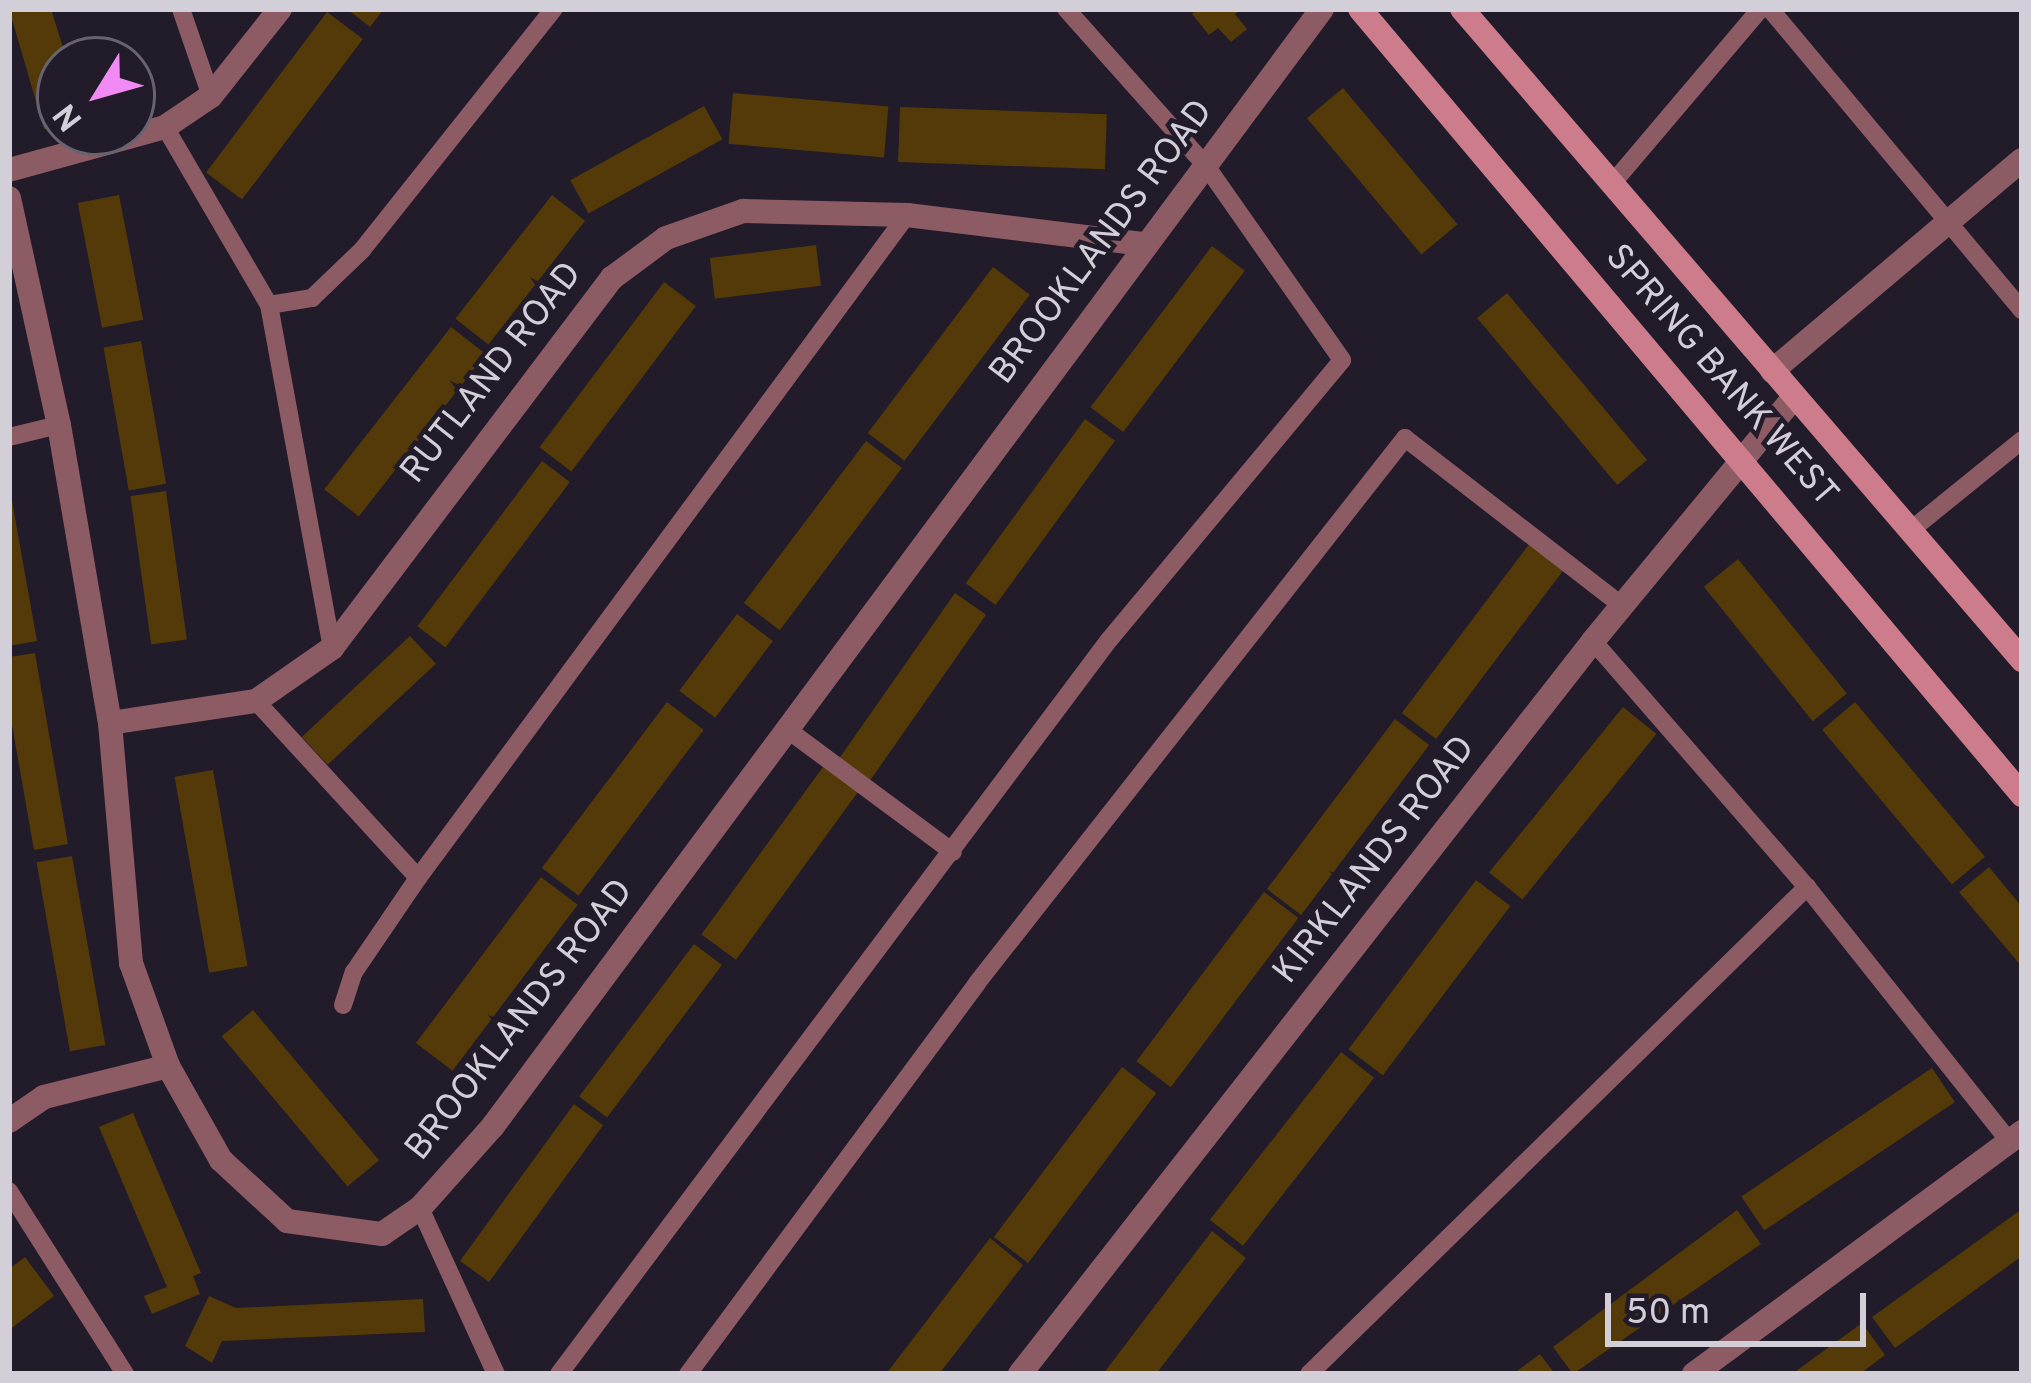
<!DOCTYPE html>
<html>
<head>
<meta charset="utf-8">
<style>
	body { margin:0 }
	#map { position:relative; width:2031px; height:1383px; overflow:hidden; background:#211b2a; font-family:Overpass,sans-serif }
	div>[style] { position:absolute }
	.building>* { inset:0; background:#533a08; transform-origin:0 0 }
	.lane>* { height:18px; margin:-9px; padding:0 9px; transform-origin:9px; border-radius:9px; background:#8d5b64 }
	.street>* { height:24px; margin:-12px; padding:0 12px; transform-origin:12px; border-radius:12px; background:#8d5b64 }
	.secondary>* { height:24px; margin:-12px; padding:0 12px; transform-origin:12px; border-radius:12px; background:#cd7c8c }
	span { translate:-50% -50%; white-space:nowrap; text-align:center; line-height:1.15; -webkit-text-stroke:9px #211b2a; paint-order:stroke }
	.street-label { font-size:36px; color:#d3cfd9 }
	.frame { position:absolute; inset:0; border:12px solid #d3cfd9; pointer-events:none }
	.north { position:absolute; left:36px; top:36px; width:120px; height:120px; box-sizing:border-box; background:#211b2a; border:3px solid #686370; border-radius:50%; rotate:233deg; font-size:33px; font-weight:700; line-height:48px; text-align:center; color:#d3cfd9 }
	.north::after { content:''; display:block; margin:auto; width:42px; height:54px; background:#f18af4; clip-path:polygon(50% 0,100% 100%,50% 72%,0 100%) }
	.scale { position:absolute; left:1605px; top:1293px; width:261px; height:54px; box-sizing:border-box; border:6px solid #d3cfd9; border-top:0; padding-left:15px; font-size:36px; line-height:42px; white-space:nowrap; color:#d3cfd9; -webkit-text-stroke:9px #211b2a; paint-order:stroke }
</style>
</head>
<body>
<div id="map">
	<div class="building">
		<div style="clip-path:polygon(9px 9px,51px 9px,67px 60px,60px 60px,60px 124px,44px 129px)"></div>
		<div style="clip-path:polygon(347px 9px,384px 9px,370px 27px)"></div>
		<div style="clip-path:polygon(1197px 9px,1242px 9px,1235px 14px,1247px 29px,1231px 42px,1218px 28px,1209px 35px,1192px 14px)"></div>
		<div style="left:327px;top:12px;width:45px;height:201px;rotate:37deg"></div>
		<div style="left:1343px;top:88px;width:178px;height:47px;rotate:50deg"></div>
		<div style="left:733px;top:93px;width:156px;height:51px;rotate:5deg"></div>
		<div style="left:704px;top:106px;width:38px;height:153px;rotate:61deg"></div>
		<div style="left:900px;top:107px;width:207px;height:55px;rotate:2deg"></div>
		<div style="left:119px;top:195px;width:127px;height:42px;rotate:79deg"></div>
		<div style="left:552px;top:195px;width:42px;height:157px;rotate:38deg"></div>
		<div style="left:816px;top:245px;width:41px;height:107px;rotate:83deg"></div>
		<div style="left:1212px;top:246px;width:41px;height:202px;rotate:37deg"></div>
		<div style="left:993px;top:267px;width:46px;height:208px;rotate:37deg"></div>
		<div style="left:664px;top:282px;width:40px;height:207px;rotate:37deg"></div>
		<div style="left:1507px;top:293px;width:218px;height:39px;rotate:50deg"></div>
		<div style="left:451px;top:327px;width:44px;height:206px;rotate:38deg"></div>
		<div style="left:141px;top:341px;width:145px;height:38px;rotate:80deg"></div>
		<div style="left:1085px;top:419px;width:37px;height:203px;rotate:36deg"></div>
		<div style="left:866px;top:441px;width:45px;height:203px;rotate:37deg"></div>
		<div style="left:542px;top:461px;width:35px;height:207px;rotate:37deg"></div>
		<div style="clip-path:polygon(9px 484px,37px 641px,9px 646px)"></div>
		<div style="left:166px;top:491px;width:150px;height:36px;rotate:82deg"></div>
		<div style="left:1530px;top:543px;width:43px;height:213px;rotate:37deg"></div>
		<div style="left:1738px;top:559px;width:173px;height:44px;rotate:51deg"></div>
		<div style="left:955px;top:593px;width:38px;height:202px;rotate:35deg"></div>
		<div style="left:737px;top:614px;width:45px;height:96px;rotate:37deg"></div>
		<div style="left:410px;top:636px;width:38px;height:148px;rotate:47deg"></div>
		<div style="clip-path:polygon(35px 653px,68px 844px,34px 850px,9px 708px,9px 657px)"></div>
		<div style="left:667px;top:702px;width:46px;height:208px;rotate:37deg"></div>
		<div style="left:1855px;top:702px;width:202px;height:43px;rotate:50deg"></div>
		<div style="left:1623px;top:707px;width:43px;height:213px;rotate:39deg"></div>
		<div style="left:1395px;top:719px;width:43px;height:213px;rotate:37deg"></div>
		<div style="left:823px;top:767px;width:43px;height:207px;rotate:36deg"></div>
		<div style="left:213px;top:770px;width:199px;height:39px;rotate:80deg"></div>
		<div style="left:72px;top:856px;width:192px;height:36px;rotate:80deg"></div>
		<div style="clip-path:polygon(1989px 867px,2022px 907px,2022px 967px,1959px 892px)"></div>
		<div style="left:541px;top:877px;width:46px;height:208px;rotate:37deg"></div>
		<div style="left:1476px;top:880px;width:43px;height:212px;rotate:37deg"></div>
		<div style="left:1264px;top:892px;width:43px;height:212px;rotate:37deg"></div>
		<div style="left:694px;top:944px;width:35px;height:191px;rotate:37deg"></div>
		<div style="left:253px;top:1010px;width:196px;height:41px;rotate:50deg"></div>
		<div style="left:1341px;top:1052px;width:42px;height:213px;rotate:38deg"></div>
		<div style="left:1122px;top:1067px;width:43px;height:213px;rotate:37deg"></div>
		<div style="left:1932px;top:1068px;width:41px;height:230px;rotate:56deg"></div>
		<div style="left:574px;top:1104px;width:36px;height:194px;rotate:36deg"></div>
		<div style="clip-path:polygon(133px 1113px,201px 1273px,193px 1276px,200px 1294px,152px 1314px,144px 1296px,167px 1287px,99px 1127px)"></div>
		<div style="clip-path:polygon(2022px 1209px,2022px 1256px,1895px 1348px,1872px 1317px)"></div>
		<div style="clip-path:polygon(1737px 1210px,1761px 1244px,1573px 1374px,1553px 1347px)"></div>
		<div style="clip-path:polygon(1212px 1231px,1246px 1258px,1213px 1300px,1156px 1374px,1103px 1374px)"></div>
		<div style="clip-path:polygon(990px 1238px,1023px 1265px,991px 1307px,939px 1374px,886px 1374px)"></div>
		<div style="clip-path:polygon(25px 1257px,54px 1296px,9px 1330px,9px 1269px)"></div>
		<div style="clip-path:polygon(209px 1296px,236px 1308px,423px 1299px,425px 1332px,222px 1341px,212px 1363px,185px 1346px)"></div>
		<div style="clip-path:polygon(1862px 1323px,1885px 1355px,1860px 1374px,1792px 1374px)"></div>
		<div style="clip-path:polygon(1540px 1354px,1555px 1374px,1513px 1374px)"></div>
	</div>
	<div class="lane">
		<div style="left:181px;top:9px;width:92px;rotate:71deg"></div>
		<div style="left:1770px;top:9px;width:393px;rotate:50.1deg"></div>
		<div style="left:165px;top:127px;width:206px;rotate:59.7deg"></div>
		<div style="left:269px;top:305px;width:44px;rotate:-9.2deg"></div>
		<div style="left:312px;top:298px;width:69px;rotate:-43.8deg"></div>
		<div style="left:362px;top:250px;width:308px;rotate:-51.5deg"></div>
		<div style="left:1611px;top:185px;width:231px;rotate:-49.7deg"></div>
		<div style="left:269px;top:305px;width:349px;rotate:79.6deg"></div>
		<div style="left:9px;top:437px;width:51px;rotate:-13.5deg"></div>
		<div style="left:1911px;top:530px;width:143px;rotate:-39deg"></div>
		<div style="left:1593px;top:641px;width:326px;rotate:49deg"></div>
		<div style="left:1807px;top:887px;width:326px;rotate:51.5deg"></div>
		<div style="left:256px;top:701px;width:240px;rotate:47.5deg"></div>
		<div style="left:788px;top:730px;width:205px;rotate:36.5deg"></div>
		<div style="left:343px;top:1005px;width:35px;rotate:-72deg"></div>
		<div style="left:354px;top:972px;width:114px;rotate:-55.8deg"></div>
		<div style="left:418px;top:878px;width:824px;rotate:-53.59deg"></div>
		<div style="left:9px;top:1191px;width:217px;rotate:57.6deg"></div>
		<div style="left:420px;top:1208px;width:183px;rotate:65.4deg"></div>
		<div style="left:559px;top:1374px;width:917px;rotate:-53.16deg"></div>
		<div style="left:1109px;top:640px;width:364px;rotate:-50.2deg"></div>
		<div style="left:1342px;top:360px;width:236px;rotate:-125deg"></div>
		<div style="left:1207px;top:167px;width:212px;rotate:-131.7deg"></div>
		<div style="left:688px;top:1374px;width:486px;rotate:-53.5deg"></div>
		<div style="left:977px;top:983px;width:693px;rotate:-51.86deg"></div>
		<div style="left:1405px;top:438px;width:273px;rotate:37.7deg"></div>
		<div style="left:1309px;top:1374px;width:697px;rotate:-44.36deg"></div>
	</div>
	<div class="street">
		<div style="left:9px;top:170px;width:162px;rotate:-15.4deg"></div>
		<div style="left:165px;top:127px;width:55px;rotate:-34deg"></div>
		<div style="left:211px;top:96px;width:111px;rotate:-51.6deg"></div>
		<div style="left:9px;top:198px;width:232px;rotate:77.6deg"></div>
		<div style="left:59px;top:425px;width:302px;rotate:80.3deg"></div>
		<div style="left:110px;top:723px;width:241px;rotate:85deg"></div>
		<div style="left:131px;top:963px;width:109px;rotate:70.2deg"></div>
		<div style="left:168px;top:1066px;width:108px;rotate:60.6deg"></div>
		<div style="left:221px;top:1160px;width:90px;rotate:42.7deg"></div>
		<div style="left:287px;top:1221px;width:96px;rotate:7.8deg"></div>
		<div style="left:382px;top:1234px;width:46px;rotate:-34.4deg"></div>
		<div style="left:420px;top:1208px;width:110px;rotate:-48.3deg"></div>
		<div style="left:493px;top:1126px;width:1391px;rotate:-53.42deg"></div>
		<div style="left:1772px;top:371px;width:327px;rotate:-40.2deg"></div>
		<div style="left:110px;top:723px;width:148px;rotate:-8.6deg"></div>
		<div style="left:256px;top:701px;width:93px;rotate:-34.9deg"></div>
		<div style="left:332px;top:648px;width:464px;rotate:-52.9deg"></div>
		<div style="left:612px;top:278px;width:67px;rotate:-36.5deg"></div>
		<div style="left:666px;top:238px;width:82px;rotate:-19.3deg"></div>
		<div style="left:743px;top:211px;width:164px;rotate:1.4deg"></div>
		<div style="left:907px;top:215px;width:239px;rotate:7deg"></div>
		<div style="left:9px;top:1121px;width:42px;rotate:-34.4deg"></div>
		<div style="left:44px;top:1097px;width:128px;rotate:-14deg"></div>
		<div style="left:1020px;top:1374px;width:930px;rotate:-51.98deg"></div>
		<div style="left:1593px;top:641px;width:316px;rotate:-50.5deg"></div>
		<div style="left:1694px;top:1374px;width:408px;rotate:-36.4deg"></div>
	</div>
	<div class="secondary">
		<div style="left:1360px;top:9px;width:1028px;rotate:49.89deg"></div>
		<div style="left:1462px;top:9px;width:859px;rotate:49.3deg"></div>
	</div>
	<div class="street-label">
		<span style="left:1103px;top:243px;rotate:-53deg">BROOKLANDS ROAD</span>
		<span style="left:493px;top:374px;rotate:-52deg">RUTLAND ROAD</span>
		<span style="left:1720px;top:377px;rotate:49deg">SPRING BANK WEST</span>
		<span style="left:1376px;top:861px;rotate:-52deg">KIRKLANDS ROAD</span>
		<span style="left:521px;top:1021px;rotate:-52deg">BROOKLANDS ROAD</span>
	</div>
	<div class="frame"></div>
	<div class="north">N</div>
	<div class="scale">50 m</div>
</div>
</body>
</html>
